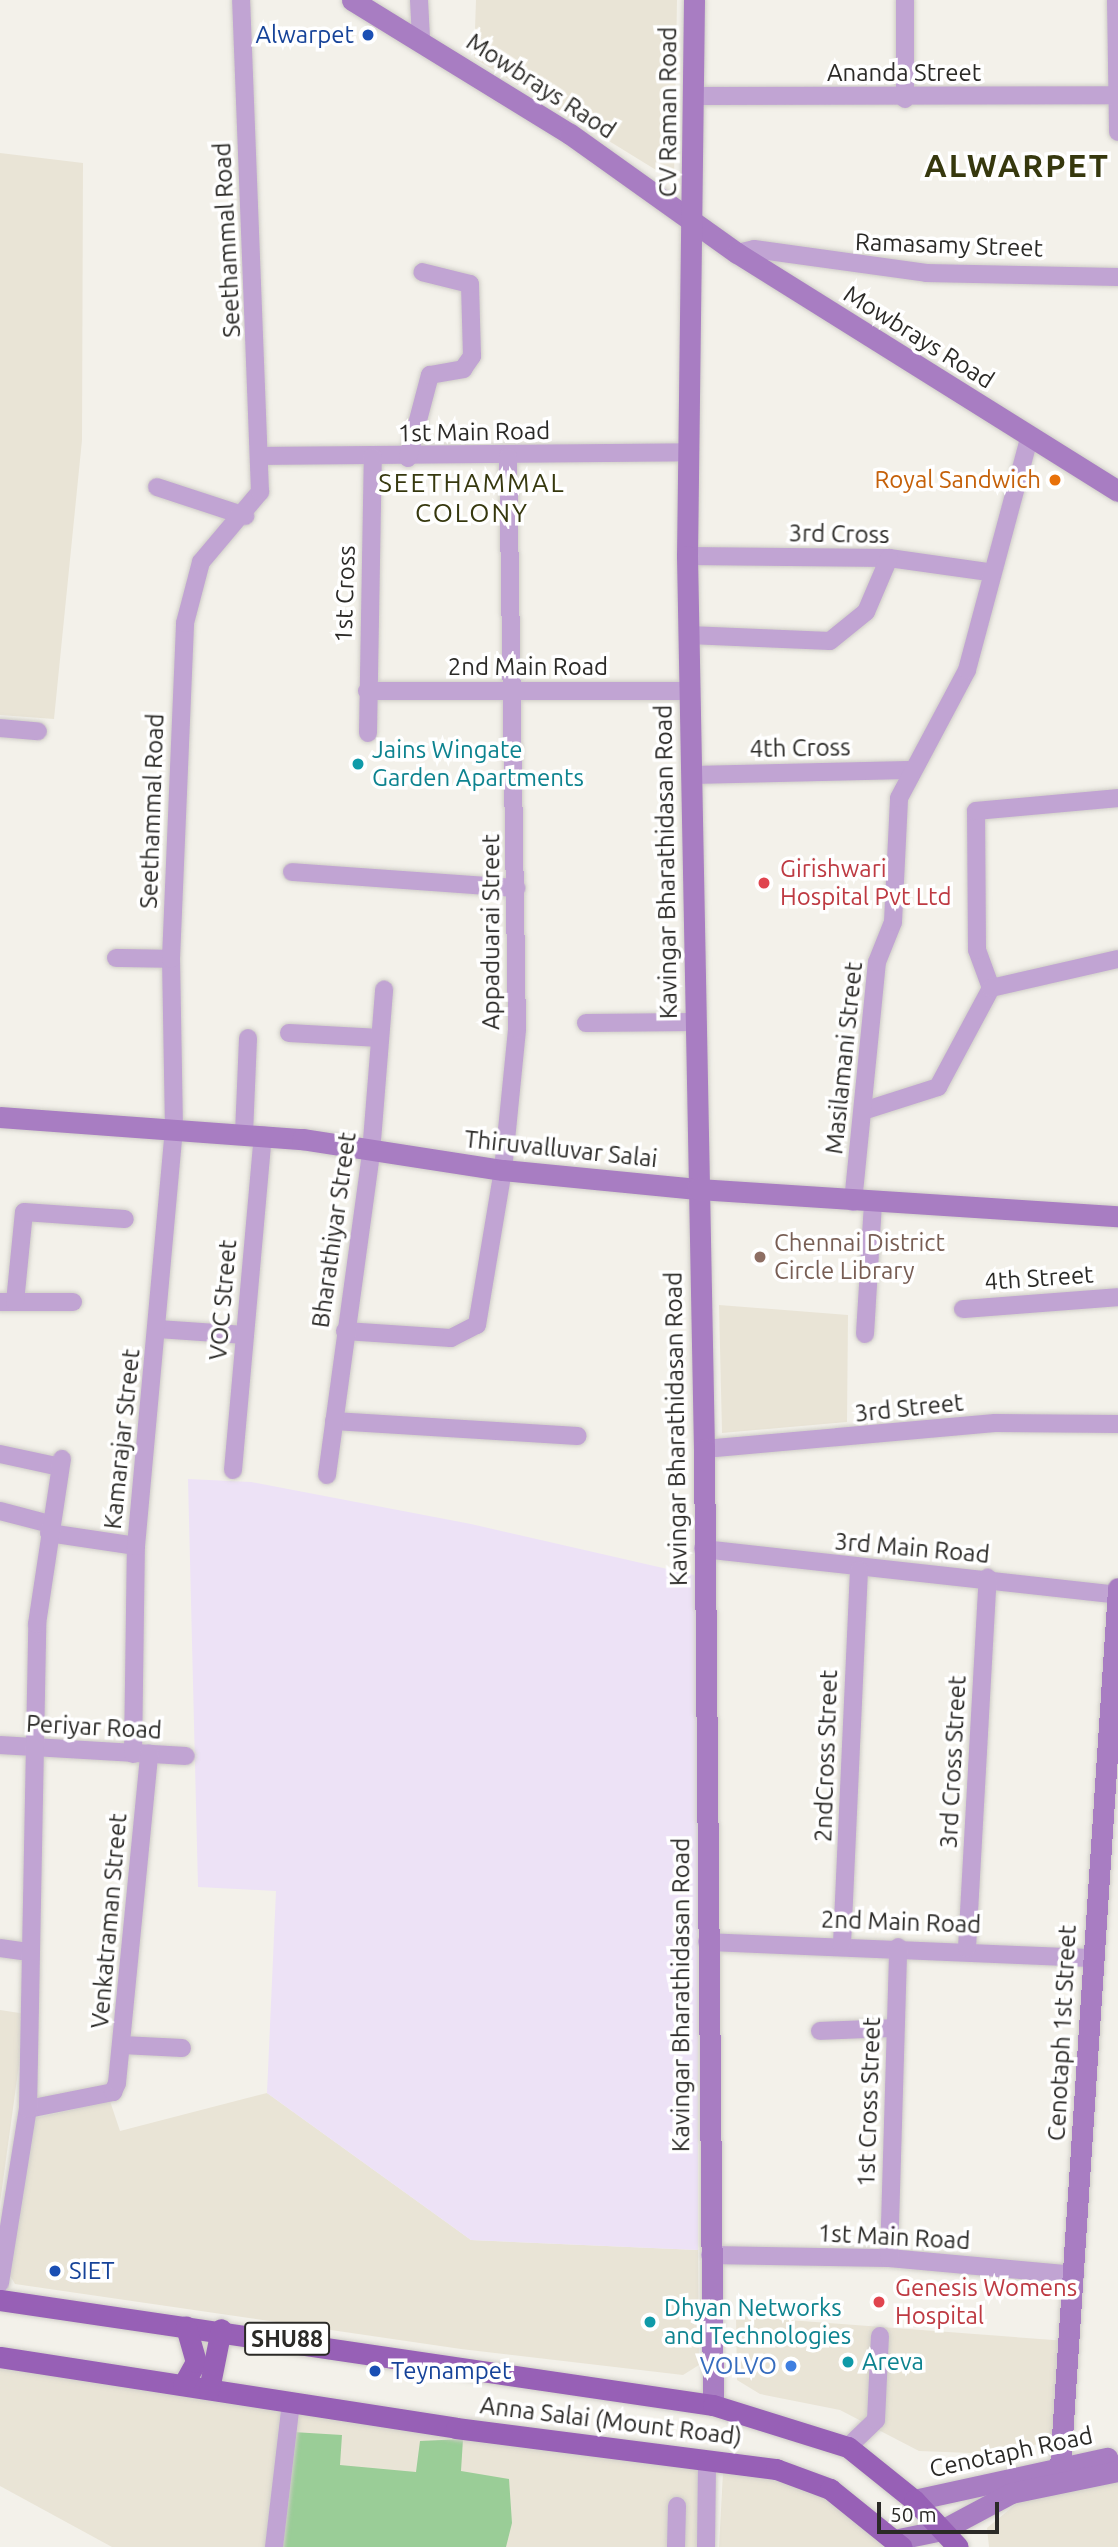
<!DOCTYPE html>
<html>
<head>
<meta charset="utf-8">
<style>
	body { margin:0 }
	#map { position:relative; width:1118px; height:2547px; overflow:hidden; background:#f3f1ea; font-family:Ubuntu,sans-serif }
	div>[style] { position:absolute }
	.built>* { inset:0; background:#e9e4d6 }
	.education>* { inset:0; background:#ede2f6 }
	.green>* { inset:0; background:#9acd97 }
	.roads { filter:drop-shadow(0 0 2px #cfcdc7) drop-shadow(0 0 2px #cfcdc7) }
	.street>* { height:18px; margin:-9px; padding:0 9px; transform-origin:9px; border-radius:9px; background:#c1a4d3 }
	.secondary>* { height:21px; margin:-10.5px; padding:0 10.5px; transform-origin:10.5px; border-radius:10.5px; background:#a87dc2 }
	.primary>* { height:21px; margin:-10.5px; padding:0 10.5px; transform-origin:10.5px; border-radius:10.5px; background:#9760b6 }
	.dots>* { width:19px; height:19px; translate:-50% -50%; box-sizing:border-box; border:4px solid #fff; border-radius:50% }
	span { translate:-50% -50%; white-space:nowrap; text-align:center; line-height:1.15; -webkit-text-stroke:7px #fff; paint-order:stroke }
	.shield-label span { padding:2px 5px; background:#fff; border:2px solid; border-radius:5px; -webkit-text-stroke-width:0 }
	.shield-label { font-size:23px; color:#2b2a27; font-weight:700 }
	.transit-label { font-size:24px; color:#164399 }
	.right { translate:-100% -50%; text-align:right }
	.left { translate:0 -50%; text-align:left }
	.street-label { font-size:24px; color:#2b2a27 }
	.food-label { font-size:24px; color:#c56008 }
	.culture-label { font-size:24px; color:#0d838f }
	.health-label { font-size:24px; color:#be3a42 }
	.education-label { font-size:24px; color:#785e54 }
	.shop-label { font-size:24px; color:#366cbe }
	.neighbourhood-label { font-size:26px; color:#36380e; letter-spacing:2px }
	.district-label { font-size:32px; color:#36380e; font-weight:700; letter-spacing:2px }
	.scale { position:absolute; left:877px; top:2502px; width:122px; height:32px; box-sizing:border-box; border:4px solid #2b2a27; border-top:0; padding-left:9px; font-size:21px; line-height:24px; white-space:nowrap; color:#2b2a27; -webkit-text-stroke:5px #fff; paint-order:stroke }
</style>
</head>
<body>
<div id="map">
	<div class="built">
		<div style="clip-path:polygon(476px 0,677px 0,674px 181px,474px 58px)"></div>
		<div style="clip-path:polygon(0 153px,83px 163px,82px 440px,54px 719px,0 715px)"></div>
		<div style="clip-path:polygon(719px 1305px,848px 1315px,847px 1422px,722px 1433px)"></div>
		<div style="clip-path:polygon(0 2010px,26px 2014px,0 2203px)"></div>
		<div style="clip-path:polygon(267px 2093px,471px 2240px,698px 2250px,699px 2365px,683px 2375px,461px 2349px,15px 2284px,5px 2267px,36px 2118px,110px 2101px,120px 2131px)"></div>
		<div style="clip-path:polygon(736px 2316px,1067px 2341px,1069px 2431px,1049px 2443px,971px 2453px,919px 2451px,840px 2410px,760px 2394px,737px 2380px)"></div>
		<div style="clip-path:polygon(0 2352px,694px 2456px,700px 2472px,697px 2547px,112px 2547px,0 2486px)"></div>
		<div style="clip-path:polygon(734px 2463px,821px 2489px,894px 2547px,719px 2547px,723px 2473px)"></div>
		<div style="clip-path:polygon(1118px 2478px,1118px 2547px,989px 2547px,987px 2528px,1022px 2499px)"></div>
	</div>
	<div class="education">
		<div style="clip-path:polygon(188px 1479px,251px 1482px,471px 1524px,698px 1576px,698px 2250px,471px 2240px,267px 2093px,276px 1891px,198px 1887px)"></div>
	</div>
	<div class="green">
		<div style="clip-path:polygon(293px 2432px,342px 2435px,340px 2465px,416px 2472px,420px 2441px,463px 2439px,461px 2471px,509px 2479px,512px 2523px,506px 2547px,281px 2547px)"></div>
	</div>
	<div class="roads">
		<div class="street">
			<div style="left:419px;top:0;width:39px;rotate:87deg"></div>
			<div style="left:905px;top:0;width:99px;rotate:90deg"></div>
			<div style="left:1116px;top:0;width:132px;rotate:89.1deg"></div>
			<div style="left:693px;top:96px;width:425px;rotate:-0.1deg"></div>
			<div style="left:737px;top:253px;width:17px;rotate:-13deg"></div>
			<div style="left:754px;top:249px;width:174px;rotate:7.9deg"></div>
			<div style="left:926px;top:273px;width:192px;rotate:1.2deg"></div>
			<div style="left:262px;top:456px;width:425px;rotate:-0.5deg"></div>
			<div style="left:408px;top:458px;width:86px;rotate:-75.2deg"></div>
			<div style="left:430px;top:375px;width:34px;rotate:-10deg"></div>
			<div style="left:463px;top:369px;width:16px;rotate:-55deg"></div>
			<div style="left:472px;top:356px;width:72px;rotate:-91.6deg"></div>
			<div style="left:470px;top:284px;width:49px;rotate:-166deg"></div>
			<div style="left:157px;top:487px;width:93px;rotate:18.2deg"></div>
			<div style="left:687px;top:556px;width:202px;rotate:0.6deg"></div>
			<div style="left:889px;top:558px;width:101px;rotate:8deg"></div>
			<div style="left:689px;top:635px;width:141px;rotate:2.4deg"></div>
			<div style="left:830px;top:641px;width:46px;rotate:-38.9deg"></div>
			<div style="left:866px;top:612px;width:59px;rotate:-66.9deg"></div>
			<div style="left:367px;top:691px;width:323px"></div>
			<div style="left:0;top:728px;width:38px;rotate:5deg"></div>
			<div style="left:368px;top:733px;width:276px;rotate:-89deg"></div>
			<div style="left:691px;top:775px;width:219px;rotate:-1.3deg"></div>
			<div style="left:292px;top:872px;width:225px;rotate:4.1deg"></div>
			<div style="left:116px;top:958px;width:55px;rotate:1deg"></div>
			<div style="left:991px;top:988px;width:40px;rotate:-110.2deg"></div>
			<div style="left:977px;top:950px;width:139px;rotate:-90.4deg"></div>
			<div style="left:976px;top:811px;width:143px;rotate:-5.2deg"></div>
			<div style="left:586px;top:1023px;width:109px;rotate:-0.5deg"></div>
			<div style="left:289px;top:1033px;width:91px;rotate:3.1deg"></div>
			<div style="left:863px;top:1111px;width:79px;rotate:-17.7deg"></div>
			<div style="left:938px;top:1087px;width:112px;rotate:-61.8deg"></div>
			<div style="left:991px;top:988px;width:130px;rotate:-12.9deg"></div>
			<div style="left:244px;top:1134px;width:96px;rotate:-87.6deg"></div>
			<div style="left:853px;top:1202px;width:241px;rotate:-84.3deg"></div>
			<div style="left:877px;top:962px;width:43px;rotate:-68.2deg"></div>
			<div style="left:893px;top:922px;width:124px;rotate:-87.2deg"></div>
			<div style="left:899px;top:798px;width:145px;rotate:-62deg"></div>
			<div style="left:967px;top:670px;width:240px;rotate:-75deg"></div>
			<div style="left:0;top:1302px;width:73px"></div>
			<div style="left:15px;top:1302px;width:90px;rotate:-84.3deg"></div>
			<div style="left:24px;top:1212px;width:101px;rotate:4deg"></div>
			<div style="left:963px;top:1309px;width:155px;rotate:-4.4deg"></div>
			<div style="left:158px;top:1329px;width:87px;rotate:3.9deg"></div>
			<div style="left:345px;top:1331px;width:106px;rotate:3.8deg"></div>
			<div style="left:451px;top:1338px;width:29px;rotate:-27deg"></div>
			<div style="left:477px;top:1325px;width:157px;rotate:-80.5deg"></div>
			<div style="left:503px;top:1170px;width:142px;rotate:-84.3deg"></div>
			<div style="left:517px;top:1029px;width:572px;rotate:-90.9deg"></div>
			<div style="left:865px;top:1334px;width:130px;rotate:-86.5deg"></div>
			<div style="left:334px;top:1421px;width:244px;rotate:3.5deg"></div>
			<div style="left:704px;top:1449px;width:292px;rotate:-5.1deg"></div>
			<div style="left:995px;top:1423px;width:123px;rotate:0.5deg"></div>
			<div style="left:0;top:1454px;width:61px;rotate:12.2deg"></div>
			<div style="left:233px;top:1470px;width:336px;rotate:-84.9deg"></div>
			<div style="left:327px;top:1475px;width:325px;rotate:-82.2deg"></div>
			<div style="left:371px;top:1153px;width:164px;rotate:-85.4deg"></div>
			<div style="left:0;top:1511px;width:52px;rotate:14.6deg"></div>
			<div style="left:49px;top:1533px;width:88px;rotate:8.5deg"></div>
			<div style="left:703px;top:1549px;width:418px;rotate:6.3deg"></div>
			<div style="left:0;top:1745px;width:186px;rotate:3.4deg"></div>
			<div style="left:133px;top:1754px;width:208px;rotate:-89.2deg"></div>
			<div style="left:136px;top:1546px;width:419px;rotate:-84.8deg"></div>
			<div style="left:174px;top:1129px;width:170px;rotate:-91deg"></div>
			<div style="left:171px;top:959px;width:336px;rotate:-87.6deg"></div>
			<div style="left:185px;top:623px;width:63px;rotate:-75.3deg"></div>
			<div style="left:201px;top:562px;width:92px;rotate:-49.9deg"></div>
			<div style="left:260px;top:492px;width:492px;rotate:-92.2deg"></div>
			<div style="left:707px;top:1942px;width:386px;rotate:2.4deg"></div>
			<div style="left:842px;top:1944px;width:374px;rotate:-87.4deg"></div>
			<div style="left:0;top:1948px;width:28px;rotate:8deg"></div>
			<div style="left:967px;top:1948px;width:371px;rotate:-86.8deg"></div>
			<div style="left:820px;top:2031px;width:75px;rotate:-2.3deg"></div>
			<div style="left:122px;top:2045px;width:60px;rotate:2.9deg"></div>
			<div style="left:28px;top:2109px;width:87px;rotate:-11.3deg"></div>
			<div style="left:113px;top:2092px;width:10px;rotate:-66deg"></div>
			<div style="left:117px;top:2083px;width:331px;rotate:-84.4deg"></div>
			<div style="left:710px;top:2255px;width:179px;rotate:1deg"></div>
			<div style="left:889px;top:2258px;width:187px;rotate:5.2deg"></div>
			<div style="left:889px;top:2258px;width:311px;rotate:-88.3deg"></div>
			<div style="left:0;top:2283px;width:176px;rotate:-80.9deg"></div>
			<div style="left:28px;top:2109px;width:485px;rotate:-88.9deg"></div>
			<div style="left:37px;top:1624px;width:167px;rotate:-81.4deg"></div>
			<div style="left:848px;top:2447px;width:39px;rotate:-44deg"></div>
			<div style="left:876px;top:2420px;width:84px;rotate:-87.3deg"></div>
			<div style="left:274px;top:2547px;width:146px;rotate:-83.3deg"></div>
			<div style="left:676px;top:2547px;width:41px;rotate:-88.6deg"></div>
			<div style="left:706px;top:2547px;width:85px;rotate:-89.3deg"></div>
		</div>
		<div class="secondary">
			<div style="left:352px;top:0;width:256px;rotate:31.6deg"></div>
			<div style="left:570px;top:134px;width:205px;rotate:35.5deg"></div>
			<div style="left:737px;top:253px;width:449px;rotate:32deg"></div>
			<div style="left:694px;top:0;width:556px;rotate:90.72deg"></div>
			<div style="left:687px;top:556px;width:893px;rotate:88.91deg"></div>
			<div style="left:704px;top:1449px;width:956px;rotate:89.46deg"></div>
			<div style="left:0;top:1117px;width:303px;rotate:4.2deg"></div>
			<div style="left:302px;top:1139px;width:203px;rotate:8.8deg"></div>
			<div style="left:503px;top:1170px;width:195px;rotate:5.6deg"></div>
			<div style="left:697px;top:1189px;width:422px;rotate:3.7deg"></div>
			<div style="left:1059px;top:2482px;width:896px;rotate:-86.22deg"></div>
			<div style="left:914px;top:2500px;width:198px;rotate:-12.3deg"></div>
			<div style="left:894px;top:2540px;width:49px;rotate:-11.8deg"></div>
			<div style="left:942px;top:2530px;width:78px;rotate:-28.2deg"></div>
			<div style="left:1011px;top:2493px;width:109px;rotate:-11.6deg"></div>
		</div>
		<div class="primary">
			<div style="left:0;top:2300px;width:721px;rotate:8.38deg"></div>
			<div style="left:713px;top:2405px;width:141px;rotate:17.3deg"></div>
			<div style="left:848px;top:2447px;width:85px;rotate:38.8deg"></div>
			<div style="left:914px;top:2500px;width:64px;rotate:46.9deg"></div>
			<div style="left:0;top:2357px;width:461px;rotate:8.8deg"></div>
			<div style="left:456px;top:2428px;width:323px;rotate:7.3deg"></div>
			<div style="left:776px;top:2469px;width:58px;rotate:20.3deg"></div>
			<div style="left:830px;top:2489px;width:92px;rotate:38.9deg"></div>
			<div style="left:183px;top:2385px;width:26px;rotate:-61deg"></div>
			<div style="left:196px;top:2362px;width:37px;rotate:-106deg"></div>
			<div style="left:209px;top:2389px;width:61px;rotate:-78.7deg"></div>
		</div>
	</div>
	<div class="dots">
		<div style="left:368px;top:35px;background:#1a4fb4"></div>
		<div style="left:1055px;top:480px;background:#e8710a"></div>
		<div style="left:358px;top:764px;background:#0f9aa8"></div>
		<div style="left:764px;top:883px;background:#e0444e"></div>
		<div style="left:760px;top:1257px;background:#8d6e63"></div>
		<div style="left:55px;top:2271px;background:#1a4fb4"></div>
		<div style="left:879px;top:2302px;background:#e0444e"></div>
		<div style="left:650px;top:2322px;background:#0f9aa8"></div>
		<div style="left:848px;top:2362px;background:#0f9aa8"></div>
		<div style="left:791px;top:2366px;background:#3f7fe0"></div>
		<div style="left:375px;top:2371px;background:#1a4fb4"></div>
	</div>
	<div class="shield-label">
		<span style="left:287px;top:2339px">SHU88</span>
	</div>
	<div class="transit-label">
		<span class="right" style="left:354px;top:35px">Alwarpet</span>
		<span class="left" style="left:69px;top:2271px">SIET</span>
		<span class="left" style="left:391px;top:2371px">Teynampet</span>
	</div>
	<div class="street-label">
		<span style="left:904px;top:73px">Ananda Street</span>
		<span style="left:541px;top:86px;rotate:33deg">Mowbrays Raod</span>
		<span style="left:668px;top:112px;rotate:-90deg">CV Raman Road</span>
		<span style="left:227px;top:240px;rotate:-93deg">Seethammal Road</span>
		<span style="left:949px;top:245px;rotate:2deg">Ramasamy Street</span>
		<span style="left:919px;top:337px;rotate:32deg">Mowbrays Road</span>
		<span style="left:474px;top:432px;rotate:-1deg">1st Main Road</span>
		<span style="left:839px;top:534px;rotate:1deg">3rd Cross</span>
		<span style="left:345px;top:594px;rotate:-88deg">1st Cross</span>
		<span style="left:528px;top:667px">2nd Main Road</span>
		<span style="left:800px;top:748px;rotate:-1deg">4th Cross</span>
		<span style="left:152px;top:811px;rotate:-88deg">Seethammal Road</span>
		<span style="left:666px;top:862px;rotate:-91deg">Kavingar Bharathidasan Road</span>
		<span style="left:491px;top:932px;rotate:-90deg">Appaduarai Street</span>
		<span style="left:844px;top:1058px;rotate:-84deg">Masilamani Street</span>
		<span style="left:561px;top:1149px;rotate:6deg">Thiruvalluvar Salai</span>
		<span style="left:334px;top:1230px;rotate:-82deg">Bharathiyar Street</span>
		<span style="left:1039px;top:1278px;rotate:-4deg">4th Street</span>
		<span style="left:223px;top:1300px;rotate:-85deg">VOC Street</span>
		<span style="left:909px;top:1408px;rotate:-6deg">3rd Street</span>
		<span style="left:676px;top:1429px;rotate:-91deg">Kavingar Bharathidasan Road</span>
		<span style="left:122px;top:1439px;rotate:-84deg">Kamarajar Street</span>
		<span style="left:912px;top:1548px;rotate:5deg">3rd Main Road</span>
		<span style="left:94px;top:1727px;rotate:3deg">Periyar Road</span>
		<span style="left:826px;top:1756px;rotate:-88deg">2ndCross Street</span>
		<span style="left:953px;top:1762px;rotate:-87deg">3rd Cross Street</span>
		<span style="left:109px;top:1921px;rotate:-85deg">Venkatraman Street</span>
		<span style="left:901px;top:1922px;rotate:2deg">2nd Main Road</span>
		<span style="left:681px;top:1995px;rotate:-90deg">Kavingar Bharathidasan Road</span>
		<span style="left:1062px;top:2033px;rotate:-87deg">Cenotaph 1st Street</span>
		<span style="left:869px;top:2102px;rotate:-88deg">1st Cross Street</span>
		<span style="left:894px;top:2237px;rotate:3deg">1st Main Road</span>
		<span style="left:611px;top:2421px;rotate:7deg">Anna Salai (Mount Road)</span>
		<span style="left:1011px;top:2452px;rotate:-12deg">Cenotaph Road</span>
	</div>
	<div class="food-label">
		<span class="right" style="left:1041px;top:480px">Royal Sandwich</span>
	</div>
	<div class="culture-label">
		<span class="left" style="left:372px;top:764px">Jains Wingate<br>Garden Apartments</span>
		<span class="left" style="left:664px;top:2322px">Dhyan Networks<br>and Technologies</span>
		<span class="left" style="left:862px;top:2362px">Areva</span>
	</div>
	<div class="health-label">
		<span class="left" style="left:780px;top:883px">Girishwari<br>Hospital Pvt Ltd</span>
		<span class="left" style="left:895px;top:2302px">Genesis Womens<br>Hospital</span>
	</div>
	<div class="education-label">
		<span class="left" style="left:774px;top:1257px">Chennai District<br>Circle Library</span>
	</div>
	<div class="shop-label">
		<span class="right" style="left:777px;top:2366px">VOLVO</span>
	</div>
	<div class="neighbourhood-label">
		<span style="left:472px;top:498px">SEETHAMMAL<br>COLONY</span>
	</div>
	<div class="district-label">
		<span style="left:1017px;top:165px">ALWARPET</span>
	</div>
	<div class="scale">50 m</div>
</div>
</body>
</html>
